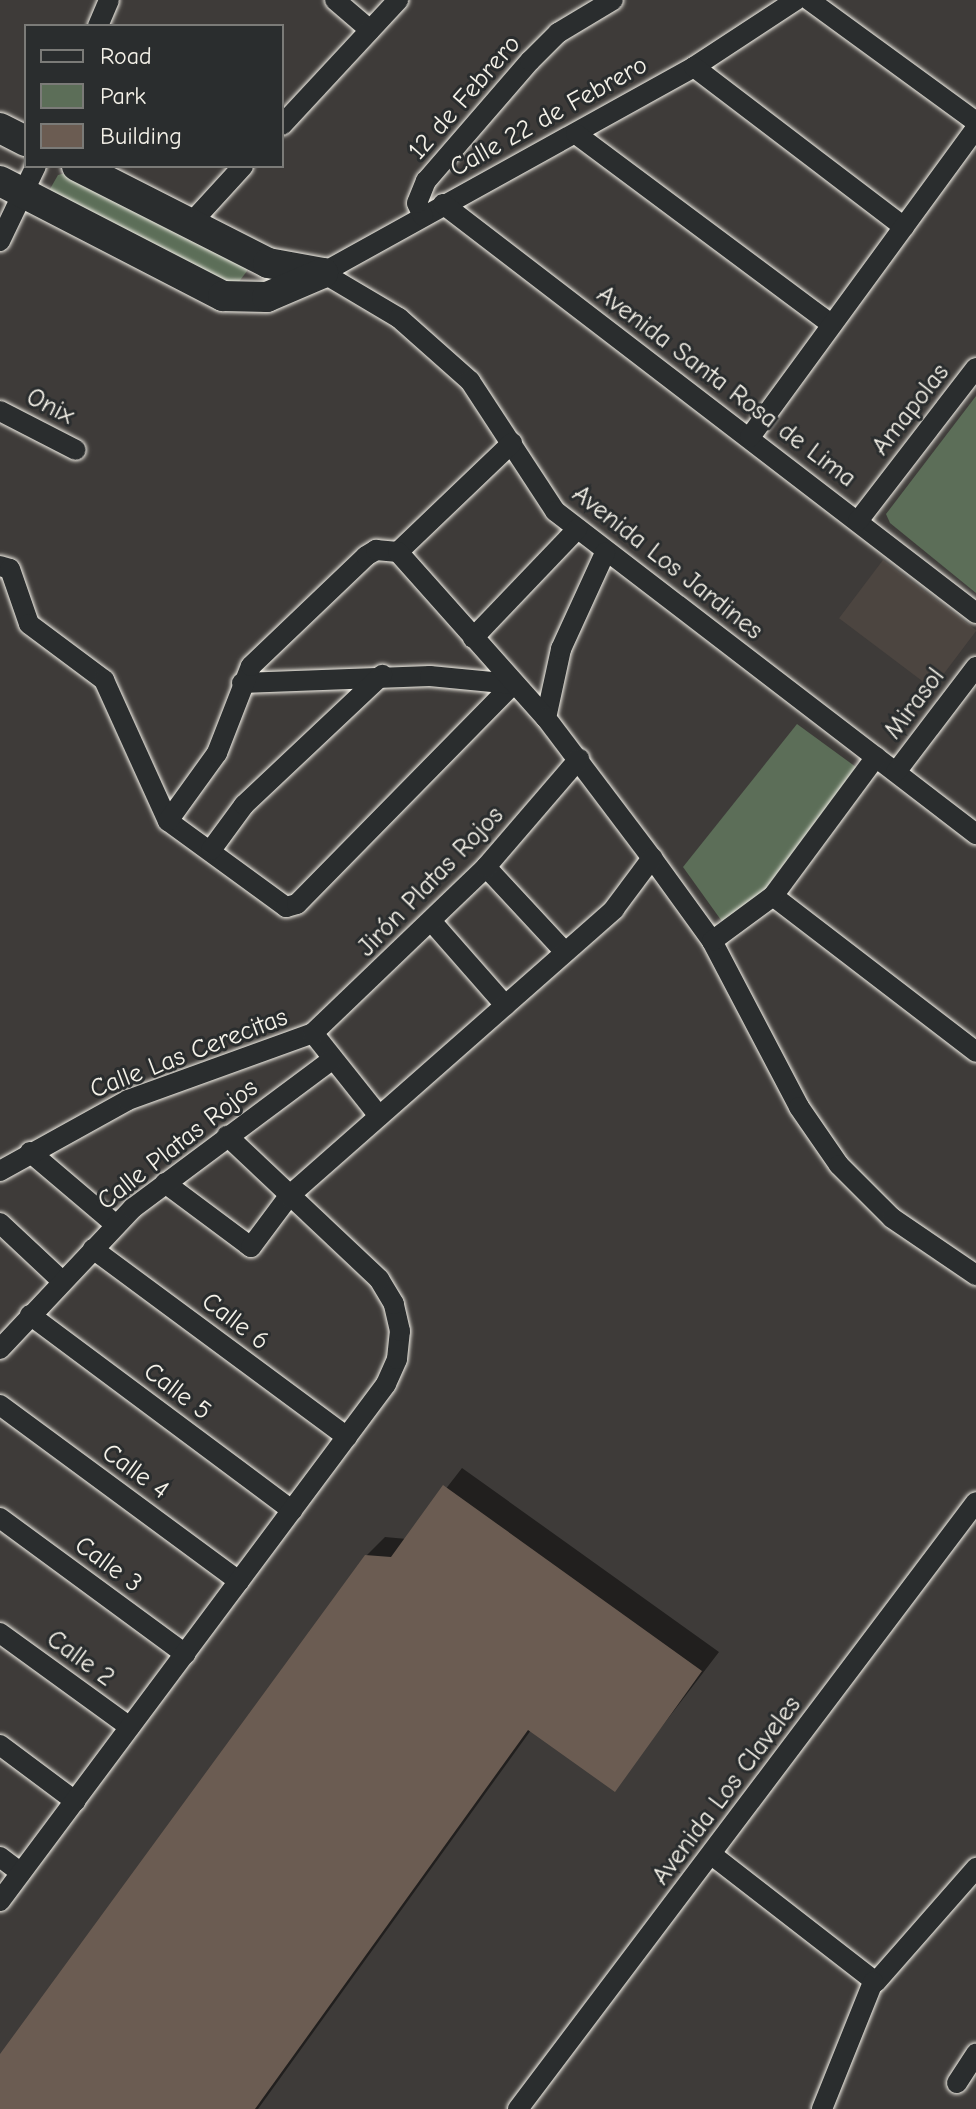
<!DOCTYPE html>
<html>
<head>
<meta charset="utf-8">
<style>
	body { margin:0 }
	#map { position:relative; width:976px; height:2109px; overflow:hidden; background:#3e3b39; font-family:"Comic Neue",sans-serif }
	div>[style] { position:absolute }
	.built>* { inset:0; background:#4c4540; transform-origin:0 0 }
	.green>* { inset:0; background:#5c6e58 }
	.shadow>* { inset:0; background:#0007 }
	.building>* { inset:0; background:#6b5c52 }
	.roads { filter:drop-shadow(0 0 2px #f4f1e8) drop-shadow(0 0 2px #f4f1e8) }
	.street>* { height:20px; margin:-10px; padding:0 10px; transform-origin:10px; border-radius:10px; background:#2a2d2e }
	.secondary>* { height:30px; margin:-15px; padding:0 15px; transform-origin:15px; border-radius:15px; background:#2a2d2e }
	span { translate:-50% -50%; white-space:nowrap; text-align:center; line-height:1.15; -webkit-text-stroke:6px #2a2d2e; paint-order:stroke }
	.street-label { font-size:26px; color:#f4f1e8 }
	.legend { position:absolute; left:24px; top:24px; width:260px; height:144px; box-sizing:border-box; background:#2a2d2e; border:2px solid #7b7b78; margin:0; padding:10px 14px; list-style:none; font-size:24px; color:#f4f1e8 }
	.legend li { display:flex; align-items:center; gap:16px; height:40px }
	.legend b { width:40px; border:2px solid #7b7b78 }
</style>
</head>
<body>
<div id="map">
	<div class="built">
		<div style="left:883px;top:560px;width:117px;height:73px;rotate:37deg"></div>
	</div>
	<div class="green">
		<div style="clip-path:polygon(66px 173px,244px 262px,247px 271px,238px 283px,226px 284px,54px 196px,50px 189px,58px 175px)"></div>
		<div style="clip-path:polygon(976px 396px,976px 593px,890px 523px,886px 514px)"></div>
		<div style="clip-path:polygon(797px 724px,860px 770px,767px 894px,726px 927px,683px 867px)"></div>
	</div>
	<div class="shadow">
		<div style="clip-path:polygon(462px 1468px,719px 1652px,614px 1789px,531px 1730px,258px 2109px,0 2108px,0 2057px,366px 1556px,385px 1537px,407px 1539px)"></div>
	</div>
	<div class="building">
		<div style="clip-path:polygon(443px 1485px,702px 1671px,615px 1792px,528px 1730px,255px 2109px,0 2109px,0 2054px,365px 1555px,391px 1557px)"></div>
	</div>
	<div class="roads">
		<div class="street">
			<div style="left:335px;top:0;width:46px;rotate:40.6deg"></div>
			<div style="left:796px;top:0;width:122px;rotate:146.7deg"></div>
			<div style="left:694px;top:67px;width:424px;rotate:151deg"></div>
			<div style="left:323px;top:273px;width:88px;rotate:30.6deg"></div>
			<div style="left:399px;top:318px;width:95px;rotate:41.6deg"></div>
			<div style="left:470px;top:381px;width:155px;rotate:56.8deg"></div>
			<div style="left:555px;top:511px;width:531px;rotate:37.5deg"></div>
			<div style="left:809px;top:0;width:207px;rotate:36.1deg"></div>
			<div style="left:98px;top:26px;width:28px;rotate:-67deg"></div>
			<div style="left:694px;top:67px;width:264px;rotate:37.3deg"></div>
			<div style="left:282px;top:125px;width:171px;rotate:-47.1deg"></div>
			<div style="left:576px;top:134px;width:319px;rotate:36.7deg"></div>
			<div style="left:443px;top:204px;width:672px;rotate:37.5deg"></div>
			<div style="left:423px;top:216px;width:14px;rotate:-115deg"></div>
			<div style="left:417px;top:203px;width:24px;rotate:-68deg"></div>
			<div style="left:426px;top:181px;width:159px;rotate:-49.1deg"></div>
			<div style="left:530px;top:61px;width:40px;rotate:-45deg"></div>
			<div style="left:558px;top:33px;width:64px;rotate:-31deg"></div>
			<div style="left:191px;top:223px;width:77px;rotate:-47.6deg"></div>
			<div style="left:0;top:241px;width:83px;rotate:-64.4deg"></div>
			<div style="left:0;top:411px;width:85px;rotate:27.2deg"></div>
			<div style="left:750px;top:437px;width:383px;rotate:-53.8deg"></div>
			<div style="left:858px;top:521px;width:193px;rotate:-52.4deg"></div>
			<div style="left:398px;top:552px;width:158px;rotate:-43.7deg"></div>
			<div style="left:0;top:566px;width:10px;rotate:17deg"></div>
			<div style="left:10px;top:569px;width:58px;rotate:70.9deg"></div>
			<div style="left:29px;top:624px;width:94px;rotate:36.7deg"></div>
			<div style="left:104px;top:680px;width:155px;rotate:65.6deg"></div>
			<div style="left:168px;top:821px;width:146px;rotate:36.1deg"></div>
			<div style="left:286px;top:907px;width:11px;rotate:-15deg"></div>
			<div style="left:297px;top:904px;width:308px;rotate:-45.5deg"></div>
			<div style="left:473px;top:638px;width:151px;rotate:-46.3deg"></div>
			<div style="left:242px;top:683px;width:188px;rotate:-2.1deg"></div>
			<div style="left:430px;top:676px;width:83px;rotate:5.5deg"></div>
			<div style="left:546px;top:718px;width:71px;rotate:-77.7deg"></div>
			<div style="left:561px;top:649px;width:106px;rotate:-65.4deg"></div>
			<div style="left:896px;top:772px;width:132px;rotate:-52.7deg"></div>
			<div style="left:168px;top:821px;width:84px;rotate:-54.2deg"></div>
			<div style="left:217px;top:753px;width:93px;rotate:-68.7deg"></div>
			<div style="left:251px;top:666px;width:159px;rotate:-43.7deg"></div>
			<div style="left:366px;top:556px;width:12px;rotate:-31deg"></div>
			<div style="left:376px;top:550px;width:22px;rotate:5deg"></div>
			<div style="left:398px;top:552px;width:222px;rotate:48.3deg"></div>
			<div style="left:546px;top:718px;width:176px;rotate:52.9deg"></div>
			<div style="left:652px;top:858px;width:102px;rotate:54.1deg"></div>
			<div style="left:712px;top:941px;width:187px;rotate:62.3deg"></div>
			<div style="left:799px;top:1107px;width:70px;rotate:55.4deg"></div>
			<div style="left:839px;top:1165px;width:75px;rotate:45deg"></div>
			<div style="left:892px;top:1218px;width:102px;rotate:34.2deg"></div>
			<div style="left:211px;top:850px;width:56px;rotate:-53.7deg"></div>
			<div style="left:244px;top:805px;width:190px;rotate:-43.3deg"></div>
			<div style="left:486px;top:867px;width:116px;rotate:47.1deg"></div>
			<div style="left:773px;top:896px;width:256px;rotate:37.5deg"></div>
			<div style="left:432px;top:922px;width:111px;rotate:48.7deg"></div>
			<div style="left:712px;top:941px;width:76px;rotate:-36.4deg"></div>
			<div style="left:773px;top:896px;width:173px;rotate:-53.5deg"></div>
			<div style="left:313px;top:1033px;width:106px;rotate:51.5deg"></div>
			<div style="left:30px;top:1152px;width:113px;rotate:40.3deg"></div>
			<div style="left:0;top:1171px;width:146px;rotate:-29deg"></div>
			<div style="left:128px;top:1100px;width:197px;rotate:-19.9deg"></div>
			<div style="left:313px;top:1033px;width:240px;rotate:-43.8deg"></div>
			<div style="left:486px;top:867px;width:143px;rotate:-49.3deg"></div>
			<div style="left:165px;top:1183px;width:107px;rotate:36.7deg"></div>
			<div style="left:251px;top:1247px;width:64px;rotate:-53.3deg"></div>
			<div style="left:289px;top:1196px;width:434px;rotate:-41.4deg"></div>
			<div style="left:614px;top:909px;width:64px;rotate:-53.3deg"></div>
			<div style="left:0;top:1223px;width:85px;rotate:43.1deg"></div>
			<div style="left:93px;top:1249px;width:316px;rotate:36.5deg"></div>
			<div style="left:30px;top:1315px;width:327px;rotate:36.7deg"></div>
			<div style="left:0;top:1349px;width:194px;rotate:-46.7deg"></div>
			<div style="left:133px;top:1208px;width:246px;rotate:-36.7deg"></div>
			<div style="left:0;top:1405px;width:297px;rotate:36.4deg"></div>
			<div style="left:0;top:1518px;width:230px;rotate:36.3deg"></div>
			<div style="left:0;top:1633px;width:160px;rotate:35.9deg"></div>
			<div style="left:0;top:1745px;width:94px;rotate:36.7deg"></div>
			<div style="left:712px;top:1855px;width:207px;rotate:37.8deg"></div>
			<div style="left:876px;top:1982px;width:152px;rotate:-48.7deg"></div>
			<div style="left:0;top:1857px;width:26px;rotate:37deg"></div>
			<div style="left:0;top:1901px;width:645px;rotate:-53.25deg"></div>
			<div style="left:386px;top:1384px;width:27px;rotate:-66deg"></div>
			<div style="left:397px;top:1359px;width:28px;rotate:-84deg"></div>
			<div style="left:400px;top:1331px;width:28px;rotate:-103deg"></div>
			<div style="left:394px;top:1304px;width:29px;rotate:-121deg"></div>
			<div style="left:379px;top:1279px;width:209px;rotate:-136.7deg"></div>
			<div style="left:957px;top:2083px;width:35px;rotate:-57deg"></div>
			<div style="left:518px;top:2109px;width:760px;rotate:-52.96deg"></div>
			<div style="left:822px;top:2109px;width:137px;rotate:-68.1deg"></div>
		</div>
		<div class="secondary">
			<div style="left:0;top:128px;width:29px;rotate:27deg"></div>
			<div style="left:77px;top:166px;width:214px;rotate:26.9deg"></div>
			<div style="left:268px;top:263px;width:56px;rotate:10.3deg"></div>
			<div style="left:0;top:181px;width:251px;rotate:27.3deg"></div>
			<div style="left:223px;top:296px;width:44px;rotate:1.3deg"></div>
			<div style="left:267px;top:297px;width:61px;rotate:-23.2deg"></div>
		</div>
	</div>
	<div class="street-label">
		<span style="left:465px;top:98px;rotate:-49deg">12 de Febrero</span>
		<span style="left:549px;top:117px;rotate:-29deg">Calle 22 de Febrero</span>
		<span style="left:726px;top:387px;rotate:37deg">Avenida Santa Rosa de Lima</span>
		<span style="left:50px;top:407px;rotate:27deg">Onix</span>
		<span style="left:911px;top:410px;rotate:-52deg">Amapolas</span>
		<span style="left:667px;top:563px;rotate:38deg">Avenida Los Jardines</span>
		<span style="left:915px;top:704px;rotate:-53deg">Mirasol</span>
		<span style="left:431px;top:882px;rotate:-46deg">Jirón Platas Rojos</span>
		<span style="left:189px;top:1054px;rotate:-21deg">Calle Las Cerecitas</span>
		<span style="left:178px;top:1145px;rotate:-38deg">Calle Platas Rojos</span>
		<span style="left:235px;top:1322px;rotate:37deg">Calle 6</span>
		<span style="left:177px;top:1392px;rotate:37deg">Calle 5</span>
		<span style="left:135px;top:1472px;rotate:36deg">Calle 4</span>
		<span style="left:108px;top:1565px;rotate:36deg">Calle 3</span>
		<span style="left:80px;top:1659px;rotate:36deg">Calle 2</span>
		<span style="left:727px;top:1791px;rotate:-53deg">Avenida Los Claveles</span>
	</div>
	<ul class="legend">
	<li><b style="height:10px;background:#2a2d2e"></b>Road</li>
	<li><b style="height:22px;background:#5c6e58"></b>Park</li>
	<li><b style="height:22px;background:#6b5c52"></b>Building</li>
	</ul>
</div>
</body>
</html>
